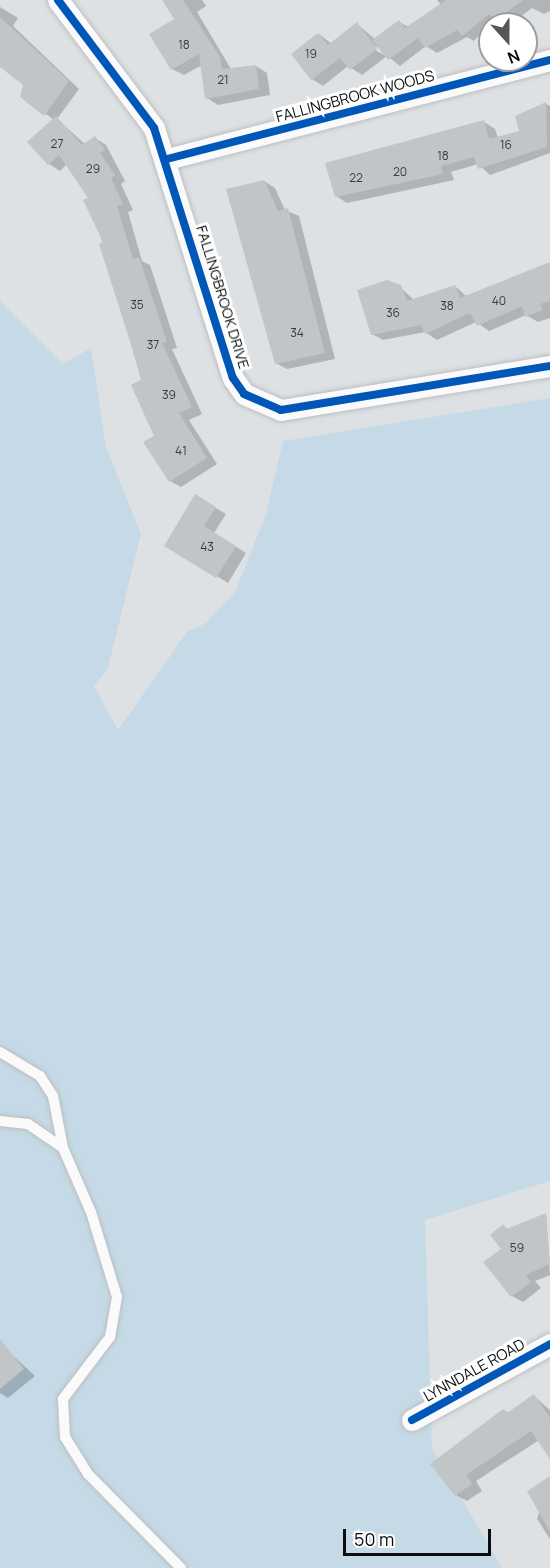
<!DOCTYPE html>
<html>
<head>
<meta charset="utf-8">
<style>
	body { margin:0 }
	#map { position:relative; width:550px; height:1568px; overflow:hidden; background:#dee1e4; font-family:Manrope,sans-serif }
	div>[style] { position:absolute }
	.green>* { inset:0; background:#c5dae6 }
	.shadow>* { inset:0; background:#0003 }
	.building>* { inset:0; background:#c2c5c7 }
	.roads { filter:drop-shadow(0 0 2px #bcbfc1) drop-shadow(0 0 2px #bcbfc1) }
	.service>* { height:10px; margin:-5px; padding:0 5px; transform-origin:5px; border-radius:5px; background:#fafafb }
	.minor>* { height:21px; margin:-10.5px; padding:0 10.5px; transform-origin:10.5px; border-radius:10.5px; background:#fafafb }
	.cycleway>* { height:8px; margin:-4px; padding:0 4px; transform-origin:4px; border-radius:4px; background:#0057b8 }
	span { translate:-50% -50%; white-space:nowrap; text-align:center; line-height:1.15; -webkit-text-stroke:6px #fff; paint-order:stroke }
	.number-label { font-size:12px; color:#383a3c }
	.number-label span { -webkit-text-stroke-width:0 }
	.street-label { font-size:15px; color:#0a0c0d }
	.north { position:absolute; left:478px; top:12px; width:60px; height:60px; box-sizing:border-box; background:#fff; border:2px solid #9d9e9e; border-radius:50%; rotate:159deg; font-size:16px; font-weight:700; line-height:24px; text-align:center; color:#0a0c0d }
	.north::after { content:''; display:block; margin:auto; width:21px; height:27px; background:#545758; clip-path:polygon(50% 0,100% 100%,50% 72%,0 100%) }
	.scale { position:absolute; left:343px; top:1529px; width:148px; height:27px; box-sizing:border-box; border:3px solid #0a0c0d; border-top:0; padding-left:8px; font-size:18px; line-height:21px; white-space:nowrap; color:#0a0c0d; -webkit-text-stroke:4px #fff; paint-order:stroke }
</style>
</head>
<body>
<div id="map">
	<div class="green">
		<div style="clip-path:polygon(0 301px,63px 364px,91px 348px,106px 447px,141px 534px,108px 668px,94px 686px,118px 730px,187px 632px,206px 623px,235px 592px,266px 514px,283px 441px,550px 398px,550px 1181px,425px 1220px,432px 1448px,502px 1568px,0 1568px)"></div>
	</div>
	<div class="shadow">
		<div style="clip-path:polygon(164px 0,202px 0,206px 6px,197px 12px,231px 69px,256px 66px,267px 73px,270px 95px,218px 105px,207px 98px,202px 65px,184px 75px,172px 69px,176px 19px)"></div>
		<div style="clip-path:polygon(evenodd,437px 0,550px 0,550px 11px,544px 14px,532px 8px,511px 24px,490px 24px,474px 41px,467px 37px,437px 53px,426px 46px,400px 66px,387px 56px,362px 75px,348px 66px,323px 86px,312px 79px,319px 34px,332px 44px,357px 24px,375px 39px,399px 22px,409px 27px,441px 5px,437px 0,372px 44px,382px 50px,386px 56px,370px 47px,372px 44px)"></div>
		<div style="clip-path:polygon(0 7px,18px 18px,13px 26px,79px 89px,57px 119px,86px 145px,95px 138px,106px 145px,125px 181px,121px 184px,133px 210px,128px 212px,142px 261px,150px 265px,177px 348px,172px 349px,202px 414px,189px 420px,217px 464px,181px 487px,170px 481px,90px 199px,67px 164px,60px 171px,49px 164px,54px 120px,22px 96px,25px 85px,0 57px)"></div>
		<div style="clip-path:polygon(546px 104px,550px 106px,550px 153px,490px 175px,478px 164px,451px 172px,454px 180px,347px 203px,336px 196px,484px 122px,495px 129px,498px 138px,521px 132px)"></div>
		<div style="clip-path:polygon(264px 181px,275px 188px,285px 210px,299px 216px,335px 359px,287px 369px,276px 363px)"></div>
		<div style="clip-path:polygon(550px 264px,550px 318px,538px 322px,526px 315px,489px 331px,476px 322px,437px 340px,425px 332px,383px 340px,372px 334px,400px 287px,414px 300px,455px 286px,467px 297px)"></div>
		<div style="clip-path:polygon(195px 496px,226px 514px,214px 533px,246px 553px,228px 583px,166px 545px)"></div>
		<div style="clip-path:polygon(546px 1214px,550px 1275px,535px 1281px,541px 1288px,523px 1302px,512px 1296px,503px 1226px,510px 1230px)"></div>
		<div style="clip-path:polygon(8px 1351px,35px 1376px,8px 1398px,0 1393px,0 1357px)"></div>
		<div style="clip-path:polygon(534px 1396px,550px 1410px,550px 1454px,539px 1440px,476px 1481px,482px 1491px,467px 1501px,456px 1495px,432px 1464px,504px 1410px,509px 1413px)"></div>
		<div style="clip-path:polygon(550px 1478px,550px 1539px,537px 1519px)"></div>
	</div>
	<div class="building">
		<div style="clip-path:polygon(162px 0,183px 0,220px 57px,222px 69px,256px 65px,259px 89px,205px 99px,199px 54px,171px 70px,149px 34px,174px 19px)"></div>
		<div style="clip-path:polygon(446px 0,523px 0,495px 21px,489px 14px,462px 36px,457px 30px,425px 48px,418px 38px,388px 60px,372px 40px,399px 20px,405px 28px)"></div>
		<div style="clip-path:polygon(0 17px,69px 81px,44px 116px,20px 97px,23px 85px,0 67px)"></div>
		<div style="clip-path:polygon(357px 22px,377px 49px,350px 70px,340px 58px,311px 80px,291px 54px,318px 33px,328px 45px)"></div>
		<div style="clip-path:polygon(546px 102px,547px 147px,478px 169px,474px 157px,441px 166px,443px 174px,335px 197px,325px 163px,484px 120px,489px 139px,519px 131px,515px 116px)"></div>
		<div style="clip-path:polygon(56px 116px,82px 145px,95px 136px,105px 150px,100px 153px,115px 175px,111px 178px,123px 204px,117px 206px,133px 259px,139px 257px,167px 342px,162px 343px,192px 407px,179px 413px,207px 458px,169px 482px,143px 442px,154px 436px,131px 385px,142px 379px,99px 244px,103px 242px,83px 200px,88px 198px,59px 155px,48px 165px,27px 142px)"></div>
		<div style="clip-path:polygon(264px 180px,278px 211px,288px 208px,325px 353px,275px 364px,226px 189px)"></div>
		<div style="clip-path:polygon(550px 262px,550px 301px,540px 304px,543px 310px,525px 317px,522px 306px,477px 326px,470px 313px,425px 334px,421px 325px,371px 335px,357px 290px,387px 280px,401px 285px,407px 301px,455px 285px,460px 298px)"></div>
		<div style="clip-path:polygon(195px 494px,216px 507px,204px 526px,236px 546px,216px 578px,164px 546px)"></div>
		<div style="clip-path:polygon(546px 1213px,550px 1264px,526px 1275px,531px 1282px,511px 1297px,483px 1262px,501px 1249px,490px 1235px,503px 1224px,507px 1229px)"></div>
		<div style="clip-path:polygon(0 1339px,24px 1369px,0 1389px)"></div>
		<div style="clip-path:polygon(534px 1394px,550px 1418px,550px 1459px,531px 1431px,466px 1475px,472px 1484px,455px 1496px,430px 1464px,503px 1409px,507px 1413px)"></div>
		<div style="clip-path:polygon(550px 1476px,550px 1532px,527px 1491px)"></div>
	</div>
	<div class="roads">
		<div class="service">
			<div style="left:0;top:1052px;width:47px;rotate:31deg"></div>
			<div style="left:40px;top:1076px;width:24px;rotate:57deg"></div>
			<div style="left:53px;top:1096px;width:53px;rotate:79.1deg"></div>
			<div style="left:0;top:1121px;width:28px;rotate:6deg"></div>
			<div style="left:28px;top:1124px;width:42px;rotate:34.4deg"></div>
			<div style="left:63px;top:1148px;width:70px;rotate:66.4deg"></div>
			<div style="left:91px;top:1212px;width:89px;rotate:73deg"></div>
			<div style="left:117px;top:1297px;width:41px;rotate:99.9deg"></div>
			<div style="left:110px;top:1337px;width:78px;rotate:127.2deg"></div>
			<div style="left:63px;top:1399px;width:38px;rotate:87deg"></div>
			<div style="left:65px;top:1437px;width:44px;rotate:58.1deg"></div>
			<div style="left:88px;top:1474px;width:132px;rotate:45.3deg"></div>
		</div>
		<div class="minor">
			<div style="left:58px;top:0;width:160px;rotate:53.1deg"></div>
			<div style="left:154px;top:128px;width:262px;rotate:72.5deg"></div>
			<div style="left:233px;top:378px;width:19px;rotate:55deg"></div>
			<div style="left:244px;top:394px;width:40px;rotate:23.4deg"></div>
			<div style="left:281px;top:410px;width:273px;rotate:-9.3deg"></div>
			<div style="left:167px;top:159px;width:396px;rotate:-14.5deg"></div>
			<div style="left:412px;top:1420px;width:158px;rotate:-28.8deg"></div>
		</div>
	</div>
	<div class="cycleway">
		<div style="left:58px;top:0;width:160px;rotate:53.1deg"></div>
		<div style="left:154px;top:128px;width:262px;rotate:72.5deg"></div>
		<div style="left:233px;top:378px;width:19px;rotate:55deg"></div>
		<div style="left:244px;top:394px;width:40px;rotate:23.4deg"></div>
		<div style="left:281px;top:410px;width:273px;rotate:-9.3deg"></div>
		<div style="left:167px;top:159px;width:396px;rotate:-14.5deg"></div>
		<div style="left:412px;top:1420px;width:158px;rotate:-28.8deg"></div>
	</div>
	<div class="number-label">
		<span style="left:184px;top:45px">18</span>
		<span style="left:311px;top:54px">19</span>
		<span style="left:223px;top:80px">21</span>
		<span style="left:57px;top:144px">27</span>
		<span style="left:506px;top:145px">16</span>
		<span style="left:443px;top:156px">18</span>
		<span style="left:93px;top:169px">29</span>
		<span style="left:400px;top:172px">20</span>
		<span style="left:356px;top:178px">22</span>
		<span style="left:499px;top:301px">40</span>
		<span style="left:137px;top:305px">35</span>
		<span style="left:447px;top:306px">38</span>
		<span style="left:393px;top:313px">36</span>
		<span style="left:297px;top:333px">34</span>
		<span style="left:153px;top:345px">37</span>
		<span style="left:169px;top:395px">39</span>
		<span style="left:181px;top:451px">41</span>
		<span style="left:207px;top:547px">43</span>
		<span style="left:517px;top:1248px">59</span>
	</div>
	<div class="street-label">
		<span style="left:355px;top:96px;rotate:-15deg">FALLINGBROOK WOODS</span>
		<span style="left:223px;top:297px;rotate:73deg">FALLINGBROOK DRIVE</span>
		<span style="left:474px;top:1370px;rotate:-29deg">LYNNDALE ROAD</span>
	</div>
	<div class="north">N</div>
	<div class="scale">50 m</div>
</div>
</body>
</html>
